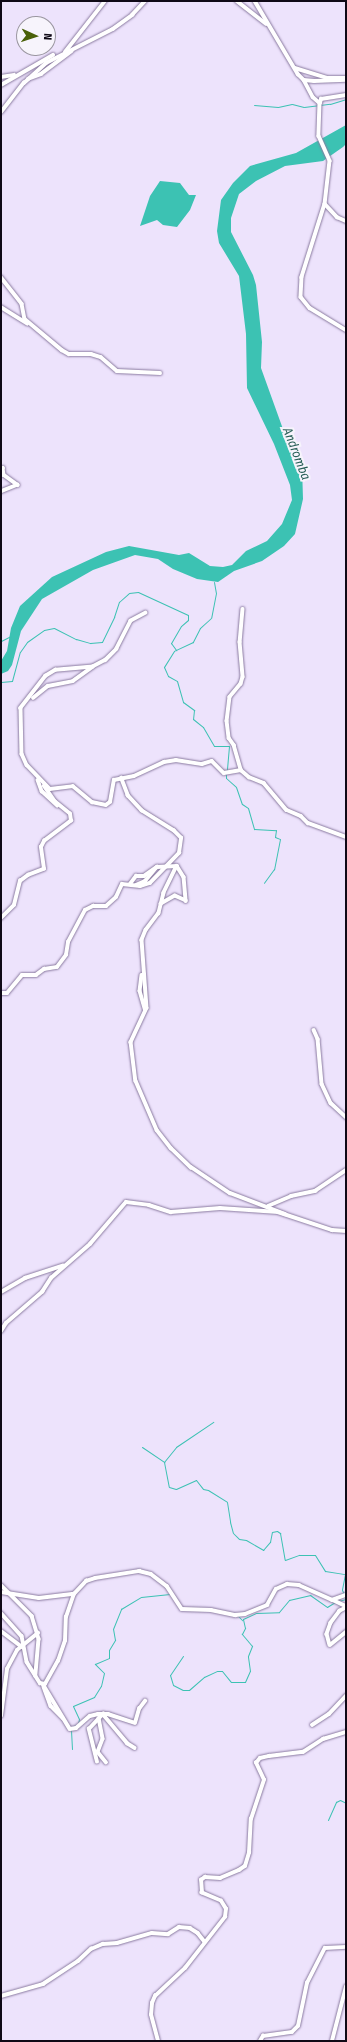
<!DOCTYPE html>
<html>
<head>
<meta charset="utf-8">
<style>
	body { margin:0 }
	#map { position:relative; width:347px; height:2042px; overflow:hidden; background:#ede3fc; font-family:"Fira Sans Condensed",sans-serif }
	div>[style] { position:absolute }
	.water>* { inset:0; background:#3cc2b3 }
	.stream>* { height:1px; margin:-0.5px; padding:0 0.5px; transform-origin:0.5px; border-radius:0.5px; background:#3cc2b3 }
	.roads { filter:drop-shadow(0 0 1px #8a7aa0) drop-shadow(0 0 1px #8a7aa0) }
	.street>* { height:3.5px; margin:-1.75px; padding:0 1.75px; transform-origin:1.75px; border-radius:1.75px; background:#fff }
	span { translate:-50% -50%; white-space:nowrap; text-align:center; line-height:1.15; -webkit-text-stroke:4px #f7f4fc; paint-order:stroke }
	.water-label { font-size:13px; color:#295f58; font-style:italic }
	.frame { position:absolute; inset:0; border:2px solid #0f0916; pointer-events:none }
	.north { position:absolute; left:16px; top:16px; width:40px; height:40px; box-sizing:border-box; background:#f7f4fc; border:1px solid #9a96a0; border-radius:50%; rotate:93deg; font-size:11px; font-weight:700; line-height:16px; text-align:center; color:#0f0916 }
	.north::after { content:''; display:block; margin:auto; width:14px; height:18px; background:#4a6009; clip-path:polygon(50% 0,100% 100%,50% 72%,0 100%) }
</style>
</head>
<body>
<div id="map">
	<div class="water">
		<div style="clip-path:polygon(346px 125px,346px 144px,343px 147px,323px 161px,285px 166px,256px 181px,239px 194px,231px 218px,231px 232px,253px 275px,256px 285px,262px 342px,261px 368px,288px 443px,302px 466px,303px 499px,295px 534px,284px 546px,262px 561px,234px 571px,218px 582px,197px 579px,173px 569px,158px 559px,135px 555px,93px 570px,42px 599px,21px 631px,12px 665px,8px 671px,1px 674px,1px 661px,7px 651px,11px 628px,20px 606px,52px 577px,106px 552px,129px 546px,179px 555px,189px 553px,210px 566px,223px 567px,232px 565px,246px 551px,267px 541px,282px 524px,292px 500px,290px 485px,274px 444px,247px 388px,246px 334px,239px 276px,219px 243px,217px 231px,221px 200px,233px 183px,250px 166px,296px 153px)"></div>
		<div style="clip-path:polygon(160px 181px,180px 183px,189px 195px,196px 195px,190px 210px,177px 227px,163px 225px,157px 220px,140px 226px,150px 196px)"></div>
	</div>
	<div class="stream">
		<div style="left:254px;top:105px;width:24px;rotate:5deg"></div>
		<div style="left:278px;top:107px;width:14px;rotate:-12deg"></div>
		<div style="left:292px;top:104px;width:12px;rotate:14deg"></div>
		<div style="left:304px;top:107px;width:26px;rotate:-7deg"></div>
		<div style="left:330px;top:104px;width:17px;rotate:-17deg"></div>
		<div style="left:214px;top:582px;width:11px;rotate:80deg"></div>
		<div style="left:216px;top:593px;width:25px;rotate:101deg"></div>
		<div style="left:211px;top:618px;width:15px;rotate:138deg"></div>
		<div style="left:200px;top:628px;width:16px;rotate:117deg"></div>
		<div style="left:193px;top:642px;width:21px;rotate:155deg"></div>
		<div style="left:174px;top:651px;width:19px;rotate:122deg"></div>
		<div style="left:164px;top:667px;width:10px;rotate:66deg"></div>
		<div style="left:168px;top:676px;width:10px;rotate:29deg"></div>
		<div style="left:177px;top:681px;width:22px;rotate:74deg"></div>
		<div style="left:183px;top:702px;width:14px;rotate:36deg"></div>
		<div style="left:194px;top:710px;width:9px;rotate:96deg"></div>
		<div style="left:193px;top:719px;width:13px;rotate:39deg"></div>
		<div style="left:203px;top:727px;width:22px;rotate:60deg"></div>
		<div style="left:214px;top:746px;width:15px"></div>
		<div style="left:229px;top:746px;width:25px;rotate:95deg"></div>
		<div style="left:1px;top:641px;width:11px;rotate:-27deg"></div>
		<div style="left:1px;top:682px;width:11px;rotate:-5deg"></div>
		<div style="left:12px;top:681px;width:30px;rotate:-75deg"></div>
		<div style="left:20px;top:652px;width:12px;rotate:-55deg"></div>
		<div style="left:27px;top:642px;width:21px;rotate:-35deg"></div>
		<div style="left:44px;top:630px;width:10px;rotate:-11deg"></div>
		<div style="left:54px;top:628px;width:25px;rotate:27deg"></div>
		<div style="left:76px;top:639px;width:15px;rotate:16deg"></div>
		<div style="left:90px;top:643px;width:12px;rotate:-5deg"></div>
		<div style="left:102px;top:642px;width:28px;rotate:-64deg"></div>
		<div style="left:114px;top:617px;width:16px;rotate:-72deg"></div>
		<div style="left:119px;top:602px;width:13px;rotate:-42deg"></div>
		<div style="left:129px;top:593px;width:9px;rotate:-6deg"></div>
		<div style="left:138px;top:592px;width:55px;rotate:24.7deg"></div>
		<div style="left:188px;top:615px;width:5px;rotate:90deg"></div>
		<div style="left:188px;top:620px;width:9px;rotate:139deg"></div>
		<div style="left:181px;top:626px;width:20px;rotate:120deg"></div>
		<div style="left:171px;top:643px;width:9px;rotate:54deg"></div>
		<div style="left:226px;top:774px;width:4px;rotate:90deg"></div>
		<div style="left:226px;top:778px;width:13px;rotate:42deg"></div>
		<div style="left:236px;top:787px;width:18px;rotate:71deg"></div>
		<div style="left:242px;top:804px;width:7px;rotate:34deg"></div>
		<div style="left:248px;top:808px;width:22px;rotate:74deg"></div>
		<div style="left:254px;top:829px;width:22px;rotate:3deg"></div>
		<div style="left:276px;top:830px;width:7px;rotate:98deg"></div>
		<div style="left:275px;top:837px;width:5px;rotate:22deg"></div>
		<div style="left:280px;top:839px;width:31px;rotate:101deg"></div>
		<div style="left:274px;top:869px;width:17px;rotate:126deg"></div>
		<div style="left:142px;top:1447px;width:27px;rotate:34deg"></div>
		<div style="left:164px;top:1462px;width:25px;rotate:79deg"></div>
		<div style="left:169px;top:1487px;width:7px;rotate:16deg"></div>
		<div style="left:176px;top:1489px;width:22px;rotate:-24deg"></div>
		<div style="left:196px;top:1480px;width:11px;rotate:52deg"></div>
		<div style="left:203px;top:1489px;width:5px;rotate:11deg"></div>
		<div style="left:208px;top:1490px;width:22px;rotate:32deg"></div>
		<div style="left:227px;top:1502px;width:20px;rotate:81deg"></div>
		<div style="left:230px;top:1522px;width:11px;rotate:75deg"></div>
		<div style="left:233px;top:1533px;width:8px;rotate:45deg"></div>
		<div style="left:239px;top:1539px;width:7px;rotate:8deg"></div>
		<div style="left:246px;top:1540px;width:20px;rotate:30deg"></div>
		<div style="left:263px;top:1550px;width:11px;rotate:-49deg"></div>
		<div style="left:270px;top:1542px;width:10px;rotate:-79deg"></div>
		<div style="left:272px;top:1532px;width:5px;rotate:-11deg"></div>
		<div style="left:277px;top:1531px;width:4px;rotate:34deg"></div>
		<div style="left:280px;top:1533px;width:27px;rotate:80deg"></div>
		<div style="left:285px;top:1560px;width:15px;rotate:-20deg"></div>
		<div style="left:299px;top:1555px;width:16px"></div>
		<div style="left:315px;top:1555px;width:19px;rotate:58deg"></div>
		<div style="left:325px;top:1571px;width:20px;rotate:9deg"></div>
		<div style="left:345px;top:1574px;width:16px;rotate:101deg"></div>
		<div style="left:342px;top:1590px;width:4px;rotate:63deg"></div>
		<div style="left:164px;top:1462px;width:19px;rotate:-51deg"></div>
		<div style="left:176px;top:1447px;width:45px;rotate:-34deg"></div>
		<div style="left:338px;top:1601px;width:8px;rotate:-14deg"></div>
		<div style="left:238px;top:1616px;width:6px;rotate:45deg"></div>
		<div style="left:183px;top:1656px;width:23px;rotate:124deg"></div>
		<div style="left:170px;top:1675px;width:10px;rotate:73deg"></div>
		<div style="left:173px;top:1685px;width:11px;rotate:27deg"></div>
		<div style="left:183px;top:1690px;width:6px"></div>
		<div style="left:189px;top:1690px;width:20px;rotate:-41deg"></div>
		<div style="left:204px;top:1677px;width:14px;rotate:-25deg"></div>
		<div style="left:217px;top:1671px;width:5px"></div>
		<div style="left:222px;top:1671px;width:14px;rotate:51deg"></div>
		<div style="left:231px;top:1682px;width:14px"></div>
		<div style="left:245px;top:1682px;width:12px;rotate:-66deg"></div>
		<div style="left:250px;top:1671px;width:15px;rotate:-98deg"></div>
		<div style="left:248px;top:1656px;width:11px;rotate:-68deg"></div>
		<div style="left:252px;top:1646px;width:16px;rotate:-130deg"></div>
		<div style="left:242px;top:1634px;width:7px;rotate:-63deg"></div>
		<div style="left:245px;top:1628px;width:9px;rotate:-103deg"></div>
		<div style="left:243px;top:1619px;width:14px;rotate:-25deg"></div>
		<div style="left:256px;top:1613px;width:23px;rotate:-2deg"></div>
		<div style="left:279px;top:1612px;width:16px;rotate:-50deg"></div>
		<div style="left:289px;top:1600px;width:22px;rotate:-13deg"></div>
		<div style="left:310px;top:1595px;width:21px;rotate:35deg"></div>
		<div style="left:327px;top:1607px;width:9px;rotate:-32deg"></div>
		<div style="left:72px;top:1727px;width:7px;rotate:-27deg"></div>
		<div style="left:78px;top:1724px;width:5px;rotate:-79deg"></div>
		<div style="left:79px;top:1719px;width:14px;rotate:-115deg"></div>
		<div style="left:73px;top:1706px;width:23px;rotate:-23deg"></div>
		<div style="left:94px;top:1697px;width:13px;rotate:-58deg"></div>
		<div style="left:101px;top:1686px;width:13px;rotate:-77deg"></div>
		<div style="left:104px;top:1673px;width:13px;rotate:-135deg"></div>
		<div style="left:95px;top:1664px;width:15px;rotate:-23deg"></div>
		<div style="left:109px;top:1658px;width:8px;rotate:-90deg"></div>
		<div style="left:109px;top:1650px;width:12px;rotate:-59deg"></div>
		<div style="left:115px;top:1640px;width:11px;rotate:-100deg"></div>
		<div style="left:113px;top:1629px;width:22px;rotate:-68deg"></div>
		<div style="left:121px;top:1609px;width:23px;rotate:-31deg"></div>
		<div style="left:141px;top:1597px;width:29px;rotate:-6deg"></div>
		<div style="left:71px;top:1730px;width:19px;rotate:87deg"></div>
		<div style="left:328px;top:1820px;width:20px;rotate:-66deg"></div>
		<div style="left:336px;top:1802px;width:4px;rotate:-27deg"></div>
		<div style="left:340px;top:1800px;width:7px;rotate:27deg"></div>
	</div>
	<div class="roads">
		<div class="street">
			<div style="left:237px;top:1px;width:37px;rotate:38deg"></div>
			<div style="left:255px;top:1px;width:85px;rotate:59.5deg"></div>
			<div style="left:298px;top:74px;width:8px;rotate:45deg"></div>
			<div style="left:304px;top:80px;width:10px;rotate:6deg"></div>
			<div style="left:314px;top:81px;width:32px;rotate:-2deg"></div>
			<div style="left:65px;top:52px;width:65px;rotate:-51.9deg"></div>
			<div style="left:295px;top:68px;width:34px;rotate:17deg"></div>
			<div style="left:328px;top:78px;width:18px"></div>
			<div style="left:1px;top:77px;width:13px;rotate:-9deg"></div>
			<div style="left:28px;top:79px;width:14px;rotate:-21deg"></div>
			<div style="left:41px;top:74px;width:38px;rotate:-37deg"></div>
			<div style="left:304px;top:80px;width:19px;rotate:62deg"></div>
			<div style="left:313px;top:97px;width:9px;rotate:41deg"></div>
			<div style="left:1px;top:85px;width:60px;rotate:-30deg"></div>
			<div style="left:320px;top:103px;width:33px;rotate:92deg"></div>
			<div style="left:319px;top:136px;width:27px;rotate:66deg"></div>
			<div style="left:330px;top:161px;width:43px;rotate:96.6deg"></div>
			<div style="left:325px;top:204px;width:18px;rotate:47deg"></div>
			<div style="left:337px;top:217px;width:10px;rotate:24deg"></div>
			<div style="left:320px;top:103px;width:4px;rotate:-76deg"></div>
			<div style="left:321px;top:99px;width:25px;rotate:-9deg"></div>
			<div style="left:1px;top:112px;width:37px;rotate:-52deg"></div>
			<div style="left:24px;top:83px;width:30px;rotate:-42deg"></div>
			<div style="left:46px;top:63px;width:75px;rotate:-26.9deg"></div>
			<div style="left:113px;top:29px;width:24px;rotate:-36deg"></div>
			<div style="left:132px;top:15px;width:19px;rotate:-47deg"></div>
			<div style="left:325px;top:204px;width:77px;rotate:107.5deg"></div>
			<div style="left:302px;top:277px;width:20px;rotate:93deg"></div>
			<div style="left:301px;top:297px;width:14px;rotate:51deg"></div>
			<div style="left:310px;top:308px;width:42px;rotate:31.4deg"></div>
			<div style="left:1px;top:277px;width:34px;rotate:52deg"></div>
			<div style="left:22px;top:304px;width:15px;rotate:79deg"></div>
			<div style="left:25px;top:319px;width:48px;rotate:40deg"></div>
			<div style="left:62px;top:350px;width:8px;rotate:30deg"></div>
			<div style="left:69px;top:354px;width:22px"></div>
			<div style="left:91px;top:354px;width:10px;rotate:17deg"></div>
			<div style="left:101px;top:357px;width:21px;rotate:41deg"></div>
			<div style="left:117px;top:371px;width:43px;rotate:2.7deg"></div>
			<div style="left:1px;top:307px;width:31px;rotate:32deg"></div>
			<div style="left:1px;top:469px;width:2px;rotate:-27deg"></div>
			<div style="left:3px;top:468px;width:7px;rotate:82deg"></div>
			<div style="left:4px;top:475px;width:17px;rotate:36deg"></div>
			<div style="left:18px;top:485px;width:18px;rotate:158deg"></div>
			<div style="left:243px;top:609px;width:33px;rotate:95deg"></div>
			<div style="left:240px;top:642px;width:35px;rotate:85deg"></div>
			<div style="left:243px;top:677px;width:7px;rotate:106deg"></div>
			<div style="left:241px;top:684px;width:17px;rotate:130deg"></div>
			<div style="left:230px;top:697px;width:24px;rotate:97deg"></div>
			<div style="left:227px;top:721px;width:17px;rotate:83deg"></div>
			<div style="left:229px;top:738px;width:9px;rotate:54deg"></div>
			<div style="left:234px;top:745px;width:26px;rotate:74deg"></div>
			<div style="left:241px;top:770px;width:11px;rotate:41deg"></div>
			<div style="left:249px;top:777px;width:16px;rotate:22deg"></div>
			<div style="left:264px;top:783px;width:35px;rotate:50deg"></div>
			<div style="left:287px;top:810px;width:15px;rotate:23deg"></div>
			<div style="left:301px;top:816px;width:10px;rotate:45deg"></div>
			<div style="left:308px;top:823px;width:40px;rotate:20.2deg"></div>
			<div style="left:146px;top:613px;width:17px;rotate:152deg"></div>
			<div style="left:131px;top:621px;width:31px;rotate:117deg"></div>
			<div style="left:117px;top:649px;width:16px;rotate:135deg"></div>
			<div style="left:106px;top:660px;width:15px;rotate:152deg"></div>
			<div style="left:93px;top:667px;width:37px;rotate:175deg"></div>
			<div style="left:56px;top:670px;width:12px;rotate:149deg"></div>
			<div style="left:46px;top:676px;width:41px;rotate:128deg"></div>
			<div style="left:21px;top:708px;width:46px;rotate:88.8deg"></div>
			<div style="left:22px;top:754px;width:12px;rotate:66deg"></div>
			<div style="left:27px;top:765px;width:33px;rotate:46deg"></div>
			<div style="left:50px;top:789px;width:23px;rotate:-7deg"></div>
			<div style="left:73px;top:786px;width:25px;rotate:40deg"></div>
			<div style="left:92px;top:802px;width:14px;rotate:12deg"></div>
			<div style="left:106px;top:805px;width:5px;rotate:-37deg"></div>
			<div style="left:110px;top:802px;width:22px;rotate:-80deg"></div>
			<div style="left:114px;top:780px;width:20px;rotate:-11deg"></div>
			<div style="left:134px;top:776px;width:33px;rotate:-25deg"></div>
			<div style="left:164px;top:762px;width:12px;rotate:-9deg"></div>
			<div style="left:176px;top:760px;width:26px;rotate:9deg"></div>
			<div style="left:202px;top:764px;width:10px;rotate:-17deg"></div>
			<div style="left:212px;top:761px;width:17px;rotate:45deg"></div>
			<div style="left:224px;top:773px;width:17px;rotate:-10deg"></div>
			<div style="left:33px;top:698px;width:19px;rotate:-39deg"></div>
			<div style="left:48px;top:686px;width:25px;rotate:-11deg"></div>
			<div style="left:73px;top:681px;width:24px;rotate:-36deg"></div>
			<div style="left:38px;top:780px;width:12px;rotate:70deg"></div>
			<div style="left:42px;top:791px;width:21px;rotate:43deg"></div>
			<div style="left:177px;top:866px;width:30px;rotate:116deg"></div>
			<div style="left:164px;top:893px;width:21px;rotate:104deg"></div>
			<div style="left:159px;top:913px;width:21px;rotate:127deg"></div>
			<div style="left:146px;top:930px;width:11px;rotate:112deg"></div>
			<div style="left:142px;top:940px;width:68px;rotate:85.8deg"></div>
			<div style="left:147px;top:1008px;width:38px;rotate:115deg"></div>
			<div style="left:131px;top:1042px;width:39px;rotate:83deg"></div>
			<div style="left:136px;top:1081px;width:53px;rotate:66.8deg"></div>
			<div style="left:157px;top:1130px;width:23px;rotate:52deg"></div>
			<div style="left:171px;top:1148px;width:28px;rotate:44deg"></div>
			<div style="left:191px;top:1167px;width:47px;rotate:33.7deg"></div>
			<div style="left:230px;top:1193px;width:59px;rotate:20.9deg"></div>
			<div style="left:130px;top:884px;width:10px;rotate:-53deg"></div>
			<div style="left:136px;top:876px;width:8px"></div>
			<div style="left:144px;top:876px;width:16px;rotate:-35deg"></div>
			<div style="left:157px;top:867px;width:20px;rotate:-3deg"></div>
			<div style="left:177px;top:866px;width:13px;rotate:58deg"></div>
			<div style="left:184px;top:877px;width:24px;rotate:85deg"></div>
			<div style="left:186px;top:901px;width:12px;rotate:-156deg"></div>
			<div style="left:175px;top:896px;width:16px;rotate:150deg"></div>
			<div style="left:136px;top:885px;width:10px;rotate:-24deg"></div>
			<div style="left:145px;top:881px;width:17px;rotate:-50deg"></div>
			<div style="left:1px;top:918px;width:18px;rotate:-45deg"></div>
			<div style="left:14px;top:905px;width:25px;rotate:-76deg"></div>
			<div style="left:20px;top:881px;width:10px;rotate:-37deg"></div>
			<div style="left:28px;top:875px;width:17px;rotate:-21deg"></div>
			<div style="left:44px;top:869px;width:22px;rotate:-98deg"></div>
			<div style="left:41px;top:847px;width:7px;rotate:-63deg"></div>
			<div style="left:44px;top:841px;width:34px;rotate:-37deg"></div>
			<div style="left:71px;top:821px;width:7px;rotate:-98deg"></div>
			<div style="left:70px;top:814px;width:19px;rotate:-141deg"></div>
			<div style="left:55px;top:802px;width:19px;rotate:-125deg"></div>
			<div style="left:142px;top:975px;width:16px;rotate:97deg"></div>
			<div style="left:140px;top:991px;width:19px;rotate:74deg"></div>
			<div style="left:1px;top:993px;width:6px"></div>
			<div style="left:7px;top:993px;width:23px;rotate:-50deg"></div>
			<div style="left:22px;top:975px;width:14px"></div>
			<div style="left:36px;top:975px;width:10px;rotate:-37deg"></div>
			<div style="left:44px;top:969px;width:13px;rotate:-9deg"></div>
			<div style="left:57px;top:967px;width:15px;rotate:-53deg"></div>
			<div style="left:66px;top:955px;width:13px;rotate:-81deg"></div>
			<div style="left:68px;top:942px;width:36px;rotate:-62deg"></div>
			<div style="left:85px;top:910px;width:9px;rotate:-27deg"></div>
			<div style="left:93px;top:906px;width:13px"></div>
			<div style="left:106px;top:906px;width:13px;rotate:-42deg"></div>
			<div style="left:116px;top:897px;width:14px;rotate:-65deg"></div>
			<div style="left:122px;top:884px;width:18px;rotate:6deg"></div>
			<div style="left:140px;top:886px;width:10px;rotate:-17deg"></div>
			<div style="left:150px;top:883px;width:42px;rotate:-46deg"></div>
			<div style="left:179px;top:853px;width:15px;rotate:-82deg"></div>
			<div style="left:181px;top:838px;width:10px;rotate:-135deg"></div>
			<div style="left:174px;top:831px;width:38px;rotate:-148deg"></div>
			<div style="left:142px;top:811px;width:21px;rotate:-133deg"></div>
			<div style="left:128px;top:796px;width:19px;rotate:-111deg"></div>
			<div style="left:314px;top:1030px;width:10px;rotate:66deg"></div>
			<div style="left:318px;top:1039px;width:45px;rotate:84.9deg"></div>
			<div style="left:322px;top:1084px;width:21px;rotate:65deg"></div>
			<div style="left:331px;top:1103px;width:21px;rotate:43deg"></div>
			<div style="left:268px;top:1206px;width:25px;rotate:-23deg"></div>
			<div style="left:291px;top:1196px;width:25px;rotate:-12deg"></div>
			<div style="left:315px;top:1191px;width:37px;rotate:-34deg"></div>
			<div style="left:1px;top:1292px;width:28px;rotate:-30deg"></div>
			<div style="left:25px;top:1278px;width:40px;rotate:-18deg"></div>
			<div style="left:1px;top:1331px;width:9px;rotate:-58deg"></div>
			<div style="left:6px;top:1323px;width:48px;rotate:-40.7deg"></div>
			<div style="left:42px;top:1292px;width:17px;rotate:-57deg"></div>
			<div style="left:51px;top:1278px;width:52px;rotate:-41.1deg"></div>
			<div style="left:90px;top:1244px;width:55px;rotate:-49.4deg"></div>
			<div style="left:126px;top:1202px;width:23px;rotate:7deg"></div>
			<div style="left:149px;top:1205px;width:23px;rotate:18deg"></div>
			<div style="left:171px;top:1212px;width:49px;rotate:-4.7deg"></div>
			<div style="left:220px;top:1208px;width:58px;rotate:3.9deg"></div>
			<div style="left:278px;top:1212px;width:57px;rotate:18.4deg"></div>
			<div style="left:332px;top:1230px;width:14px;rotate:4deg"></div>
			<div style="left:1px;top:1585px;width:44px;rotate:45deg"></div>
			<div style="left:32px;top:1616px;width:24px;rotate:73deg"></div>
			<div style="left:39px;top:1639px;width:37px;rotate:95deg"></div>
			<div style="left:1px;top:1592px;width:38px;rotate:9deg"></div>
			<div style="left:39px;top:1598px;width:35px;rotate:-7deg"></div>
			<div style="left:333px;top:1600px;width:14px;rotate:25deg"></div>
			<div style="left:346px;top:1608px;width:7px;rotate:153deg"></div>
			<div style="left:340px;top:1611px;width:15px;rotate:127deg"></div>
			<div style="left:331px;top:1623px;width:12px;rotate:110deg"></div>
			<div style="left:327px;top:1634px;width:11px;rotate:75deg"></div>
			<div style="left:330px;top:1645px;width:21px;rotate:-39deg"></div>
			<div style="left:1px;top:1613px;width:31px;rotate:48deg"></div>
			<div style="left:22px;top:1636px;width:26px;rotate:79deg"></div>
			<div style="left:27px;top:1662px;width:25px;rotate:58deg"></div>
			<div style="left:40px;top:1683px;width:5px;rotate:11deg"></div>
			<div style="left:45px;top:1684px;width:26px;rotate:-61deg"></div>
			<div style="left:58px;top:1661px;width:21px;rotate:-71deg"></div>
			<div style="left:65px;top:1641px;width:24px;rotate:-88deg"></div>
			<div style="left:66px;top:1617px;width:24px;rotate:-71deg"></div>
			<div style="left:74px;top:1594px;width:18px;rotate:-47deg"></div>
			<div style="left:86px;top:1581px;width:9px;rotate:-18deg"></div>
			<div style="left:95px;top:1578px;width:45px;rotate:-9deg"></div>
			<div style="left:139px;top:1571px;width:12px;rotate:14deg"></div>
			<div style="left:151px;top:1574px;width:20px;rotate:37deg"></div>
			<div style="left:167px;top:1586px;width:27px;rotate:57deg"></div>
			<div style="left:182px;top:1609px;width:29px;rotate:2deg"></div>
			<div style="left:211px;top:1610px;width:25px;rotate:12deg"></div>
			<div style="left:235px;top:1615px;width:10px;rotate:-6deg"></div>
			<div style="left:245px;top:1614px;width:24px;rotate:-22deg"></div>
			<div style="left:267px;top:1605px;width:18px;rotate:-61deg"></div>
			<div style="left:276px;top:1589px;width:12px;rotate:-24deg"></div>
			<div style="left:287px;top:1584px;width:12px;rotate:5deg"></div>
			<div style="left:299px;top:1585px;width:36px;rotate:24deg"></div>
			<div style="left:332px;top:1600px;width:15px;rotate:-20deg"></div>
			<div style="left:1px;top:1631px;width:26px;rotate:37deg"></div>
			<div style="left:43px;top:1684px;width:52px;rotate:59deg"></div>
			<div style="left:70px;top:1729px;width:6px;rotate:-9deg"></div>
			<div style="left:76px;top:1728px;width:18px;rotate:-41deg"></div>
			<div style="left:90px;top:1716px;width:8px;rotate:-14deg"></div>
			<div style="left:98px;top:1714px;width:10px"></div>
			<div style="left:108px;top:1714px;width:28px;rotate:18deg"></div>
			<div style="left:135px;top:1723px;width:15px;rotate:-74deg"></div>
			<div style="left:139px;top:1709px;width:10px;rotate:-53deg"></div>
			<div style="left:44px;top:1687px;width:20px;rotate:70deg"></div>
			<div style="left:51px;top:1706px;width:17px;rotate:45deg"></div>
			<div style="left:1px;top:1716px;width:47px;rotate:-82.7deg"></div>
			<div style="left:7px;top:1669px;width:21px;rotate:-62deg"></div>
			<div style="left:17px;top:1650px;width:27px;rotate:-39deg"></div>
			<div style="left:99px;top:1718px;width:21px;rotate:79deg"></div>
			<div style="left:103px;top:1739px;width:14px;rotate:111deg"></div>
			<div style="left:98px;top:1752px;width:13px;rotate:51deg"></div>
			<div style="left:312px;top:1725px;width:20px;rotate:-33deg"></div>
			<div style="left:329px;top:1714px;width:25px;rotate:-47deg"></div>
			<div style="left:97px;top:1762px;width:34px;rotate:-104deg"></div>
			<div style="left:89px;top:1729px;width:21px;rotate:-47deg"></div>
			<div style="left:103px;top:1714px;width:38px;rotate:50deg"></div>
			<div style="left:127px;top:1743px;width:9px;rotate:32deg"></div>
			<div style="left:1px;top:1996px;width:44px;rotate:-15.9deg"></div>
			<div style="left:43px;top:1984px;width:42px;rotate:-33.3deg"></div>
			<div style="left:78px;top:1961px;width:18px;rotate:-43deg"></div>
			<div style="left:91px;top:1949px;width:13px;rotate:-23deg"></div>
			<div style="left:103px;top:1944px;width:14px;rotate:-4deg"></div>
			<div style="left:117px;top:1943px;width:36px;rotate:-16deg"></div>
			<div style="left:152px;top:1933px;width:16px;rotate:4deg"></div>
			<div style="left:168px;top:1934px;width:13px;rotate:-32deg"></div>
			<div style="left:179px;top:1927px;width:11px;rotate:5deg"></div>
			<div style="left:190px;top:1928px;width:9px;rotate:32deg"></div>
			<div style="left:198px;top:1933px;width:11px;rotate:52deg"></div>
			<div style="left:158px;top:2041px;width:27px;rotate:-105deg"></div>
			<div style="left:151px;top:2015px;width:12px;rotate:-85deg"></div>
			<div style="left:152px;top:2003px;width:8px;rotate:-67deg"></div>
			<div style="left:155px;top:1996px;width:41px;rotate:-43deg"></div>
			<div style="left:185px;top:1968px;width:65px;rotate:-51.9deg"></div>
			<div style="left:225px;top:1917px;width:8px;rotate:-83deg"></div>
			<div style="left:226px;top:1909px;width:9px;rotate:-122deg"></div>
			<div style="left:221px;top:1901px;width:21px;rotate:-157deg"></div>
			<div style="left:202px;top:1893px;width:13px;rotate:-94deg"></div>
			<div style="left:201px;top:1880px;width:5px;rotate:-37deg"></div>
			<div style="left:205px;top:1877px;width:15px;rotate:4deg"></div>
			<div style="left:220px;top:1878px;width:21px;rotate:-23deg"></div>
			<div style="left:239px;top:1870px;width:7px;rotate:-34deg"></div>
			<div style="left:245px;top:1866px;width:14px;rotate:-73deg"></div>
			<div style="left:249px;top:1853px;width:34px;rotate:-87deg"></div>
			<div style="left:251px;top:1819px;width:41px;rotate:-71.6deg"></div>
			<div style="left:264px;top:1780px;width:19px;rotate:-115deg"></div>
			<div style="left:256px;top:1763px;width:6px;rotate:-51deg"></div>
			<div style="left:260px;top:1758px;width:9px;rotate:-13deg"></div>
			<div style="left:269px;top:1756px;width:34px;rotate:-7deg"></div>
			<div style="left:303px;top:1752px;width:24px;rotate:-33deg"></div>
			<div style="left:323px;top:1739px;width:24px;rotate:-17deg"></div>
			<div style="left:260px;top:2041px;width:6px;rotate:-59deg"></div>
			<div style="left:263px;top:2036px;width:29px;rotate:-8deg"></div>
			<div style="left:292px;top:2032px;width:8px;rotate:-45deg"></div>
			<div style="left:298px;top:2026px;width:44px;rotate:-78.2deg"></div>
			<div style="left:307px;top:1983px;width:39px;rotate:-63deg"></div>
			<div style="left:325px;top:1948px;width:21px;rotate:-3deg"></div>
			<div style="left:332px;top:2041px;width:56px;rotate:-75.5deg"></div>
		</div>
	</div>
	<div class="water-label">
		<span style="left:296px;top:454px;rotate:69deg">Andromba</span>
	</div>
	<div class="frame"></div>
	<div class="north">N</div>
</div>
</body>
</html>
